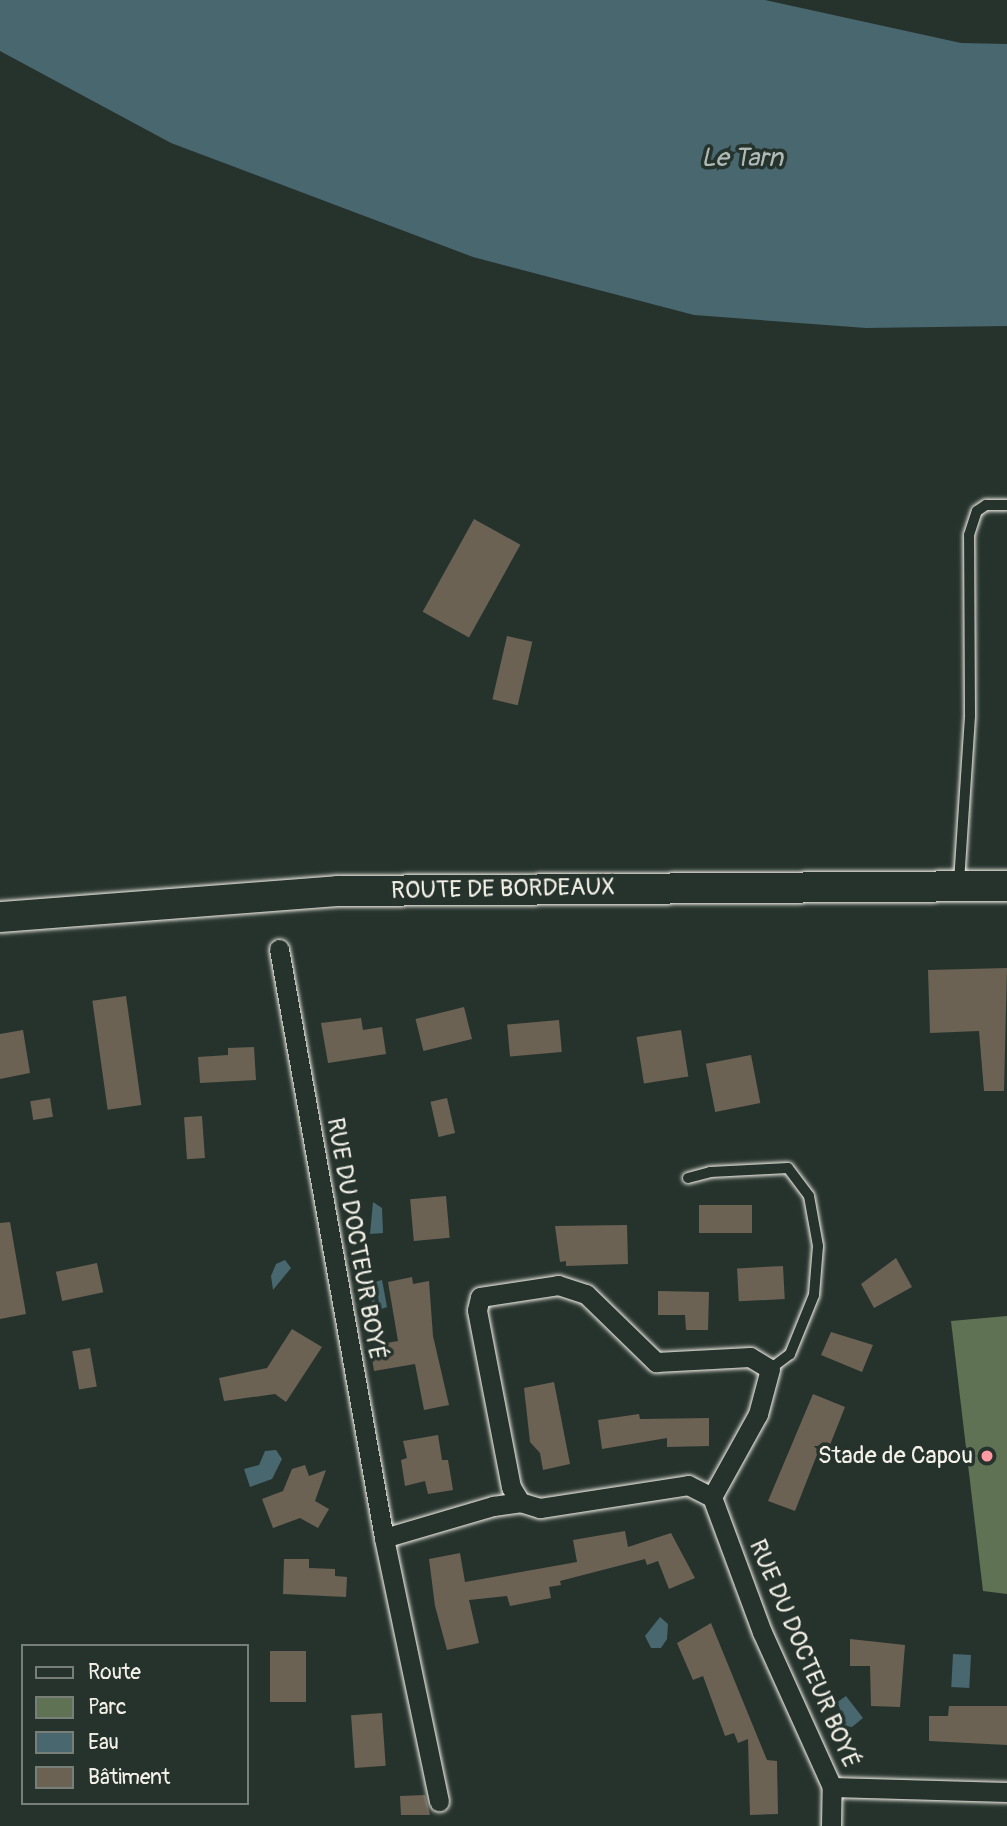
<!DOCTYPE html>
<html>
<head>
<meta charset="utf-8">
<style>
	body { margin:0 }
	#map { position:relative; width:1007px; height:1826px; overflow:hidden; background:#26332d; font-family:Pangolin,sans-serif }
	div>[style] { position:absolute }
	.green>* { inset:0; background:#5f7254 }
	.water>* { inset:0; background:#48676e; transform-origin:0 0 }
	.building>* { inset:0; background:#6b6254; transform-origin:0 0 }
	.roads { filter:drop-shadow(0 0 2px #f4f1e8) drop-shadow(0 0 2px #f4f1e8) }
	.service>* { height:10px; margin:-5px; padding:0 5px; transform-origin:5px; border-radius:5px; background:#26332d }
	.minor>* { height:19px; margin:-9.5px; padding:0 9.5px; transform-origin:9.5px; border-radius:9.5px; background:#26332d }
	.primary>* { height:30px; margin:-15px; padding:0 15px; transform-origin:15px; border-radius:15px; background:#26332d }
	.dots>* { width:19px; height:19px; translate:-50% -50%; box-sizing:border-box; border:4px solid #26332d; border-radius:50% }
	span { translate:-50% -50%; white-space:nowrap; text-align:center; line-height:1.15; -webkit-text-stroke:7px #26332d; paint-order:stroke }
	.street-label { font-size:24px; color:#f4f1e8 }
	.poi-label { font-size:24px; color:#f4f1e8 }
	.right { translate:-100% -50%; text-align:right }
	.water-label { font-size:26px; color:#afbab7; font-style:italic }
	.legend { position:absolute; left:21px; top:1644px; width:228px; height:161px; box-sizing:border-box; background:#26332d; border:2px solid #787f78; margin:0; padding:9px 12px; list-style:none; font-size:21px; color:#f4f1e8 }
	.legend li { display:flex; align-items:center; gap:14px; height:35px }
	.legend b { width:35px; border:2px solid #787f78 }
</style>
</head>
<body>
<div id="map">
	<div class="green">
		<div style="clip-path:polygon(1007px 1316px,1007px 1594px,983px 1591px,951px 1321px)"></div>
	</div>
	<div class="water">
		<div style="clip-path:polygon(0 0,765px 0,961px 43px,1007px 44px,1007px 326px,866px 328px,694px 315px,473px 257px,171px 143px,0 51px)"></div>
		<div style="clip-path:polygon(373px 1202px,382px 1208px,383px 1233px,370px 1234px)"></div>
		<div style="clip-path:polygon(285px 1260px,291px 1268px,273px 1290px,271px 1276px,276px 1264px)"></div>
		<div style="clip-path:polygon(382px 1280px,387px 1307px,373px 1312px,370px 1283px)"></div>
		<div style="clip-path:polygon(276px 1450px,282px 1459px,272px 1479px,250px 1487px,244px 1469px,259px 1465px,265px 1451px)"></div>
		<div style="clip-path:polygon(660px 1617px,668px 1624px,667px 1639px,661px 1648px,651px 1648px,645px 1636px)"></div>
		<div style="left:953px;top:1654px;width:18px;height:33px;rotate:3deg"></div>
		<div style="clip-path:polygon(846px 1696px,863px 1718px,852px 1727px,844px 1726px,836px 1703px)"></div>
	</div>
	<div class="building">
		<div style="left:474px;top:519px;width:53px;height:106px;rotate:29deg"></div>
		<div style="left:507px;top:636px;width:26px;height:65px;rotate:13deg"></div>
		<div style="clip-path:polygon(1007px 968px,1004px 1091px,984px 1091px,979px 1031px,930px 1033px,928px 970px)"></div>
		<div style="left:126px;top:996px;width:110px;height:34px;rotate:82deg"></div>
		<div style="left:464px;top:1007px;width:33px;height:50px;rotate:76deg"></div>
		<div style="clip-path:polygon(361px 1018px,363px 1030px,382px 1027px,386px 1054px,328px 1063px,321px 1023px)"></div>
		<div style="left:559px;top:1020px;width:32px;height:52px;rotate:85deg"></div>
		<div style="clip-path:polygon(23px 1030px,30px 1073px,0 1079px,0 1034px)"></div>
		<div style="left:681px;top:1030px;width:47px;height:45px;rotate:81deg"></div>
		<div style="clip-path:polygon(254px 1047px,256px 1080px,200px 1083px,198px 1057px,228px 1055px,228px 1048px)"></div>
		<div style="left:751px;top:1055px;width:49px;height:46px;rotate:79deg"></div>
		<div style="left:50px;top:1098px;width:19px;height:20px;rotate:81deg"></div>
		<div style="left:447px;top:1098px;width:36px;height:17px;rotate:77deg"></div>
		<div style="left:202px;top:1116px;width:42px;height:18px;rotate:86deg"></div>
		<div style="left:446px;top:1196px;width:42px;height:36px;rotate:85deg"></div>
		<div style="left:699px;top:1205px;width:53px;height:28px"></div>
		<div style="clip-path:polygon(10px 1222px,26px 1314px,0 1319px,0 1223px)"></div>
		<div style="clip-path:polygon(627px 1225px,628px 1264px,566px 1266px,566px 1261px,560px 1262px,555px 1226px)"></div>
		<div style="clip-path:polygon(896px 1258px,912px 1287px,874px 1308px,861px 1284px)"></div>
		<div style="left:97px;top:1263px;width:30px;height:42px;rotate:78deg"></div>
		<div style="left:783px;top:1266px;width:33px;height:46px;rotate:87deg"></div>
		<div style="clip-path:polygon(412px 1277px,413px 1284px,429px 1281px,433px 1336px,449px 1405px,424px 1410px,415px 1364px,374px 1371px,371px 1351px,376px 1350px,375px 1345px,398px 1341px,388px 1282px)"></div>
		<div style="clip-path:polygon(658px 1291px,709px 1292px,708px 1330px,686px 1330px,685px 1315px,658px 1315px)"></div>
		<div style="clip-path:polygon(292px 1329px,322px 1347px,286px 1402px,275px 1394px,224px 1401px,219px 1378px,267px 1368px)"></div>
		<div style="clip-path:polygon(831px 1332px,873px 1345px,862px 1372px,821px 1355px)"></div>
		<div style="left:90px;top:1348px;width:39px;height:18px;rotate:80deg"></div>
		<div style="clip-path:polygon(554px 1382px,570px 1464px,543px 1470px,540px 1453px,530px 1442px,524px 1388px)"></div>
		<div style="clip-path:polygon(813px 1394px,845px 1407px,828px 1450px,820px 1447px,795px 1511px,768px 1501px)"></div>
		<div style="clip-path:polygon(639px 1414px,640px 1419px,709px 1418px,709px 1446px,667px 1447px,667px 1438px,602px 1449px,598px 1420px)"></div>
		<div style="clip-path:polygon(438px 1435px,442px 1460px,448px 1460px,453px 1490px,428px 1494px,425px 1481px,405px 1486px,401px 1460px,407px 1458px,403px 1441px)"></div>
		<div style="clip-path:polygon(305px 1465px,309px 1476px,326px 1470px,315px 1501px,329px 1509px,318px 1528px,300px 1518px,273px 1528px,262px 1499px,283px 1491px,292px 1469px)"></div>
		<div style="clip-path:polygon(625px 1531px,628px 1547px,671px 1533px,695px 1578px,669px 1589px,658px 1561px,647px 1565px,645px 1559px,560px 1581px,561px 1585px,549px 1587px,551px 1598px,510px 1606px,507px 1596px,469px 1600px,479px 1643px,447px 1650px,435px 1606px,429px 1559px,460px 1553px,465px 1582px,577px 1562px,573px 1540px)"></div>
		<div style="clip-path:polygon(284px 1559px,309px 1559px,309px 1568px,335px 1569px,335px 1576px,347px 1577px,346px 1597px,283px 1594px)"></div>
		<div style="clip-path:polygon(711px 1623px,767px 1760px,777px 1761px,778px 1814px,750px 1815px,748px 1739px,738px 1743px,734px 1733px,725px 1736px,703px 1676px,693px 1680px,677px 1643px)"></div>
		<div style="clip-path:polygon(850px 1639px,905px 1645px,900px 1707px,871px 1706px,870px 1666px,850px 1666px)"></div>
		<div style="left:270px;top:1651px;width:36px;height:51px"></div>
		<div style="clip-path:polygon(949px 1706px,1007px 1706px,1007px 1745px,929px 1741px,929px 1716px,948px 1716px)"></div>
		<div style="left:382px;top:1713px;width:53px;height:31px;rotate:86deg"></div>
		<div style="clip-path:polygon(425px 1795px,430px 1815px,401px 1815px,400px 1796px)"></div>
	</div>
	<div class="roads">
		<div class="service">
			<div style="left:959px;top:882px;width:167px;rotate:-86.2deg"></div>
			<div style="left:970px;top:715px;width:180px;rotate:-90.3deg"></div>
			<div style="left:969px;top:535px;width:25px;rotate:-72deg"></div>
			<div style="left:977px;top:511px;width:11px;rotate:-34deg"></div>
			<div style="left:986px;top:505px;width:21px"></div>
			<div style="left:688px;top:1178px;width:23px;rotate:-15deg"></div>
			<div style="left:710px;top:1172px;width:78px;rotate:-2.9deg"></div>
			<div style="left:788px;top:1168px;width:35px;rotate:53deg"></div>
			<div style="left:809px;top:1196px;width:51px;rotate:79.8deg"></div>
			<div style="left:818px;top:1246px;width:49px;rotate:94.7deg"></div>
			<div style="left:814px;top:1295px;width:64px;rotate:112.1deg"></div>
			<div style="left:790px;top:1354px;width:25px;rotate:143deg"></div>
		</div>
		<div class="minor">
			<div style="left:279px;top:949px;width:598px;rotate:79.89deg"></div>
			<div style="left:384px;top:1538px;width:269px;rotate:78.2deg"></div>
			<div style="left:520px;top:1502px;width:17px;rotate:-121deg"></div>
			<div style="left:511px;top:1487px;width:180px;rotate:-100.9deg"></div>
			<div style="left:477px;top:1310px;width:13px;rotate:-77deg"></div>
			<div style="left:480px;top:1297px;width:79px;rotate:-8.7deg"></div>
			<div style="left:558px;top:1285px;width:29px;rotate:18deg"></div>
			<div style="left:586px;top:1294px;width:98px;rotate:44.2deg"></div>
			<div style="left:656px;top:1362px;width:94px;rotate:-3deg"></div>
			<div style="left:750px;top:1357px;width:23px;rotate:31deg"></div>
			<div style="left:770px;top:1369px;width:47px;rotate:104.9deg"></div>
			<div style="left:758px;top:1414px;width:95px;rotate:119deg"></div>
			<div style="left:384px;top:1538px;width:114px;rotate:-16.4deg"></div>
			<div style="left:493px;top:1506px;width:27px;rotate:-8deg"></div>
			<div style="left:520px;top:1502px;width:21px;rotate:17deg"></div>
			<div style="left:540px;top:1508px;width:150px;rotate:-8.8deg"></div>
			<div style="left:688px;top:1485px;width:27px;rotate:27deg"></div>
			<div style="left:712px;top:1497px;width:144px;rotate:69.7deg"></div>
			<div style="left:762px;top:1632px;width:170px;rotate:65.7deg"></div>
			<div style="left:832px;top:1787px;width:175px;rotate:1.6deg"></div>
			<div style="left:831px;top:1826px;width:39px;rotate:-89deg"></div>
		</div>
		<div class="primary">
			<div style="left:0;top:917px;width:339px;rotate:-4.4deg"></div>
			<div style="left:338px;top:891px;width:669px;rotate:-0.43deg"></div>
		</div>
	</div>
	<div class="dots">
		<div style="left:987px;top:1456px;background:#ff9aa2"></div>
	</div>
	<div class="street-label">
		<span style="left:503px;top:889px;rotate:-1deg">ROUTE DE BORDEAUX</span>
		<span style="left:356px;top:1239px;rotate:80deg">RUE DU DOCTEUR BOYÉ</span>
		<span style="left:804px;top:1654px;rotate:67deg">RUE DU DOCTEUR BOYÉ</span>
	</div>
	<div class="poi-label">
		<span class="right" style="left:973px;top:1456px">Stade de Capou</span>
	</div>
	<div class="water-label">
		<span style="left:742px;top:159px">Le Tarn</span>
	</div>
	<ul class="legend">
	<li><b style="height:9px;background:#26332d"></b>Route</li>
	<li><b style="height:19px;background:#5f7254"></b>Parc</li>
	<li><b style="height:19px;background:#48676e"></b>Eau</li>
	<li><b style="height:19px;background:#6b6254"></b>Bâtiment</li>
	</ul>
</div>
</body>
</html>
